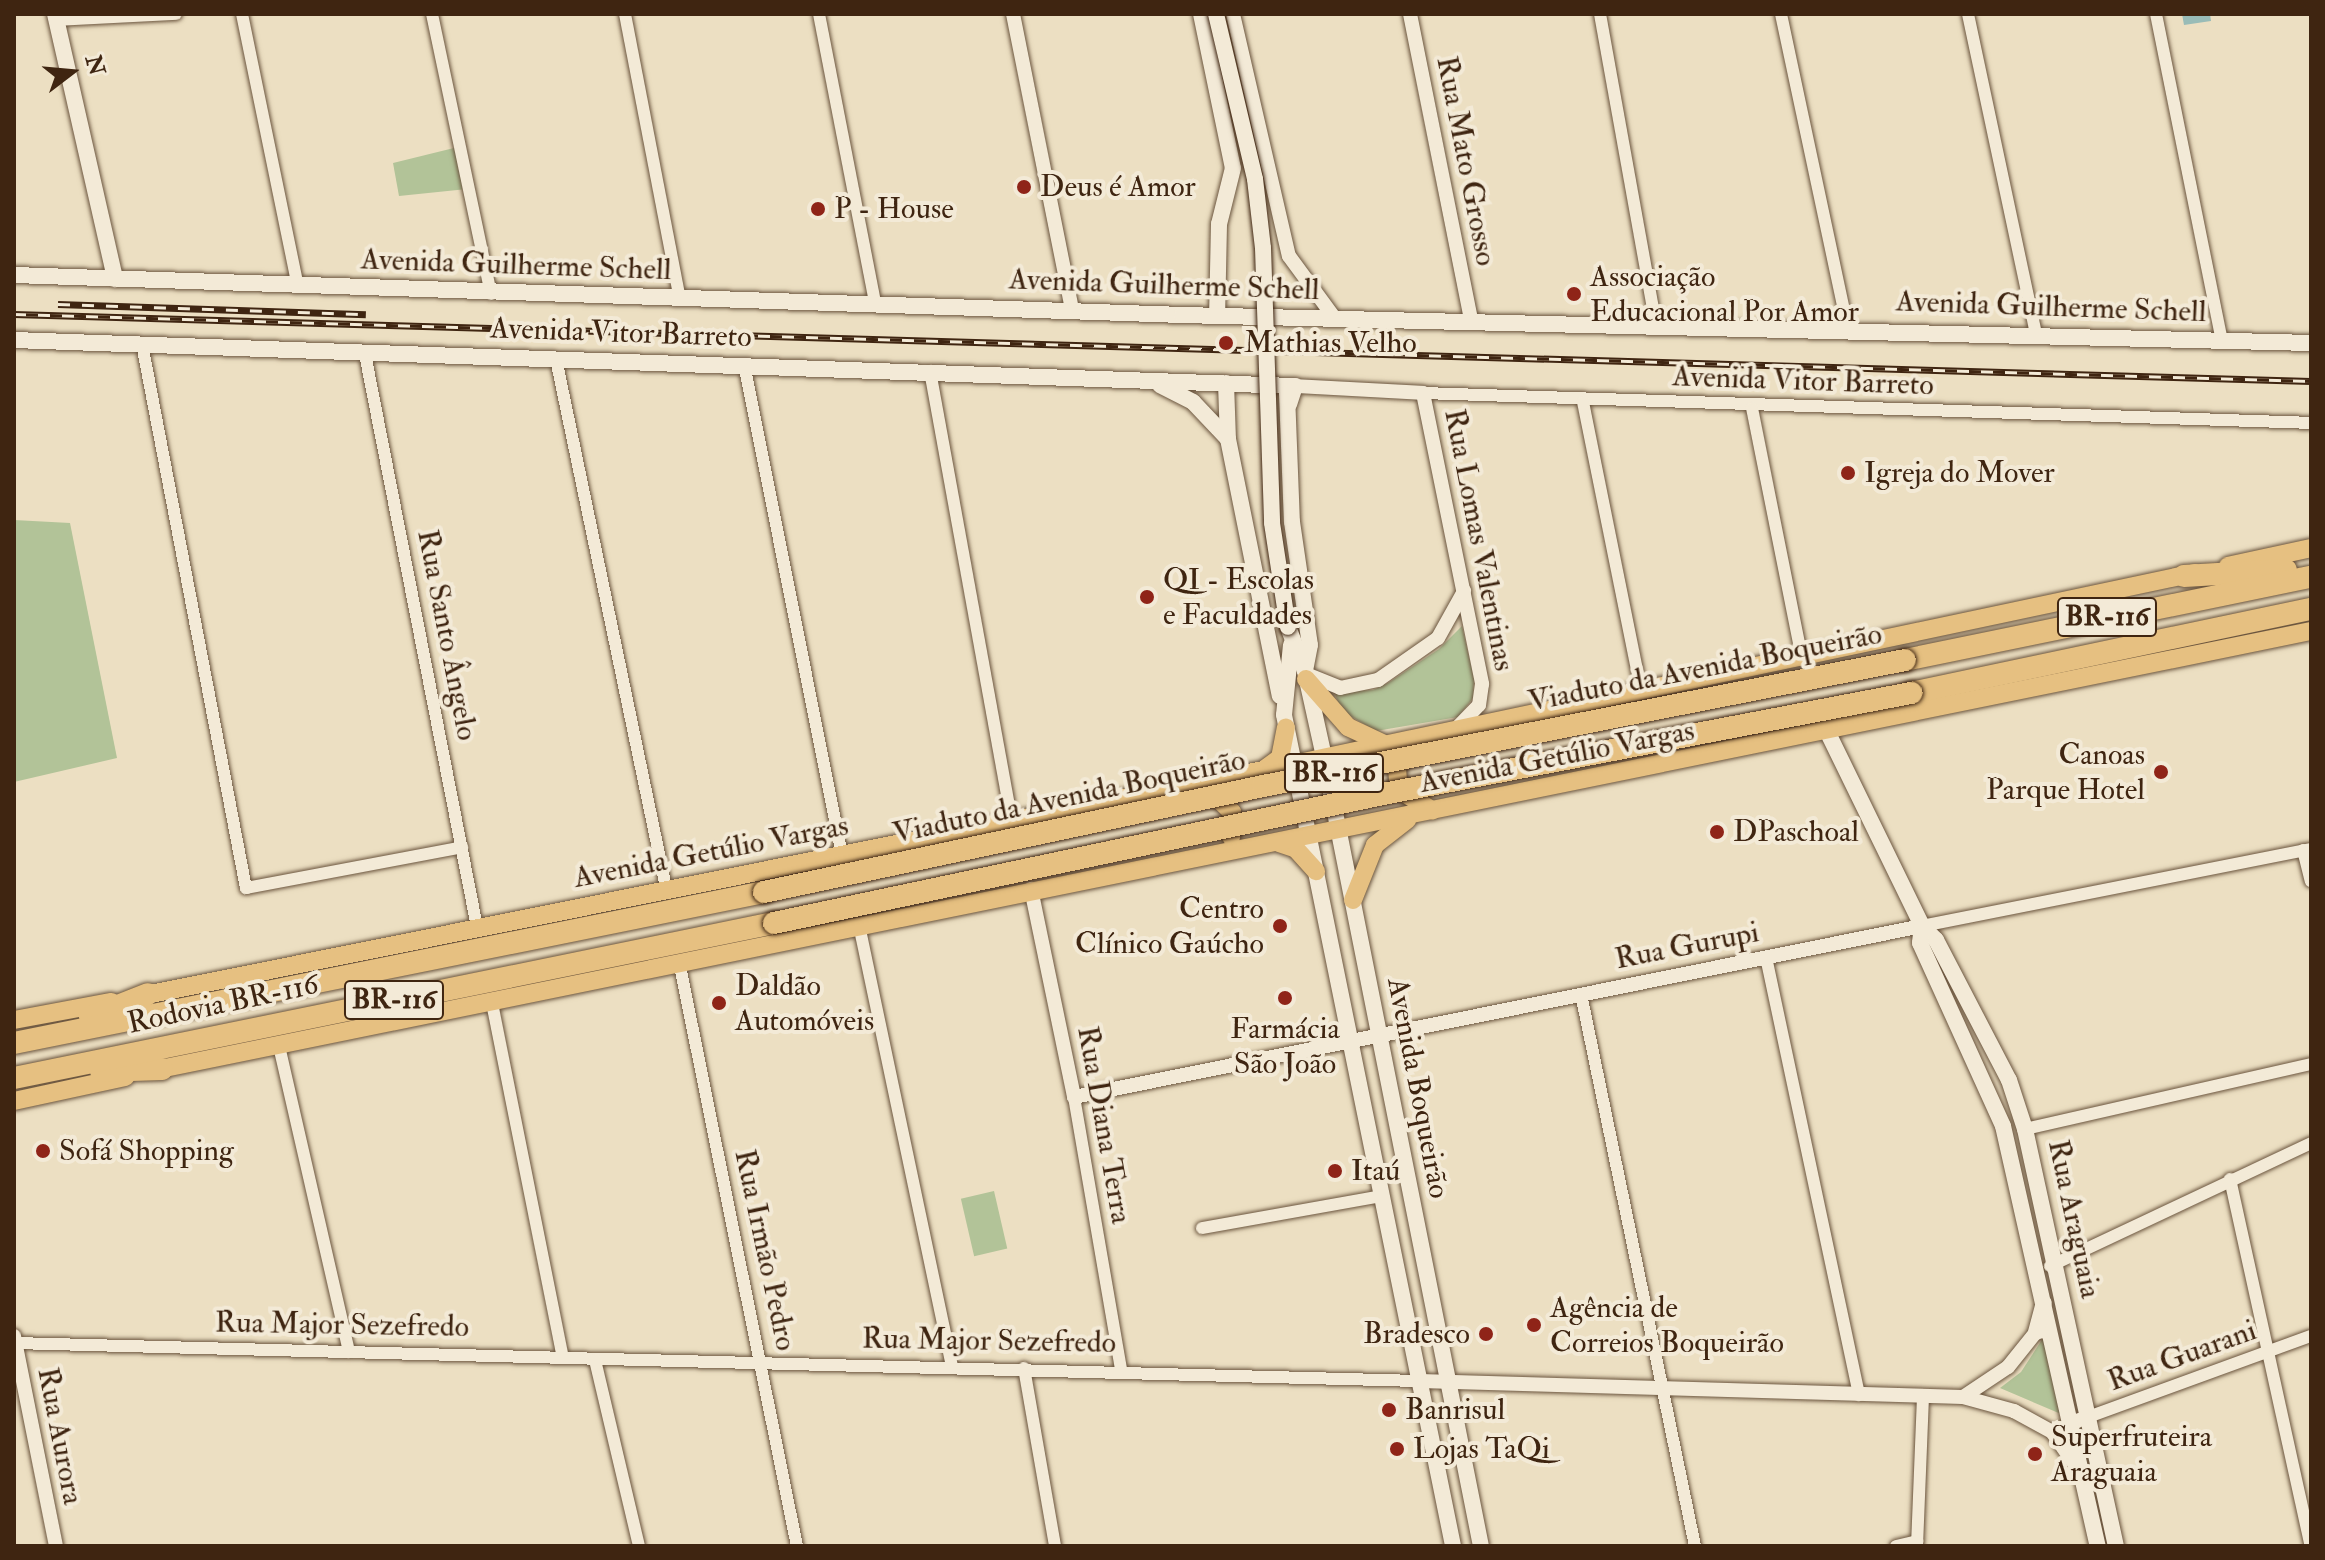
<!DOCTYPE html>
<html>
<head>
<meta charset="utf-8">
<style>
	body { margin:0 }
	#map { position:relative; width:2325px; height:1560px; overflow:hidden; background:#ecdfc2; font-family:"IM FELL Double Pica",serif }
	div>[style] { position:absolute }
	.green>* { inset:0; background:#b2c398; transform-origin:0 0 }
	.water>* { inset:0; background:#99bcb7 }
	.roads { filter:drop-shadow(0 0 2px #6a543d) drop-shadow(0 0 2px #6a543d) }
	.minor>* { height:12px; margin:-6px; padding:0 6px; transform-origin:6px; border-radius:6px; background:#f3ead7 }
	.tertiary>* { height:14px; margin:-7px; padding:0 7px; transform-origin:7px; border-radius:7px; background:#f3ead7 }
	.secondary>* { height:16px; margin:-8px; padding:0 8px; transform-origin:8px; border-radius:8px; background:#f3ead7 }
	.primary>* { height:18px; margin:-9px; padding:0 9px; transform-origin:9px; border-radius:9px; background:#e6c081 }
	.motorway>* { height:22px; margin:-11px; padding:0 11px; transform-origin:11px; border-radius:11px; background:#e6c081 }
	.rail>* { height:7px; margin-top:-3.5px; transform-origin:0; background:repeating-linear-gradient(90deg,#f3ead7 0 12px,#3f2511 0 24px); box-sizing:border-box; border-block:2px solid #3f2511 }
	.bridges { filter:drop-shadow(0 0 2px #3f2511) drop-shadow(0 0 2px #3f2511) }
	.secondary-bridge>* { height:16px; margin:-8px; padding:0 8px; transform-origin:8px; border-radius:8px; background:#f3ead7 }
	.motorway-bridge>* { height:22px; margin:-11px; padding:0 11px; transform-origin:11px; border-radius:11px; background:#e6c081 }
	.dots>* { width:22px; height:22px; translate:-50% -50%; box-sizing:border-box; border:4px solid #f3ead7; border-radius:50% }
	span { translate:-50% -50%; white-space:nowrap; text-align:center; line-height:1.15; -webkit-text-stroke:8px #f3ead7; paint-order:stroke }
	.shield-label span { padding:2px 6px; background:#f3ead7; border:2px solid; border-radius:6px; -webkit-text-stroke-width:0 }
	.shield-label { font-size:28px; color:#3f2511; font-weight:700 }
	.street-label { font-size:30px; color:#3f2511 }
	.poi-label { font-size:30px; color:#3f2511 }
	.left { translate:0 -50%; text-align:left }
	.right { translate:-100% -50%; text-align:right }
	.frame { position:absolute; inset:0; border:16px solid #3f2511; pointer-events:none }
	.north { position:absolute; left:32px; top:32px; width:80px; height:80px; -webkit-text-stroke:6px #f3ead7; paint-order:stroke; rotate:74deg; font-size:22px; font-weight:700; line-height:32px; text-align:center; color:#3f2511 }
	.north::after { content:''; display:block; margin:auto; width:28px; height:36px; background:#3f2511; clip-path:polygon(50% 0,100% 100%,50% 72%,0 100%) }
</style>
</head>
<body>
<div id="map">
	<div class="green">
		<div style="clip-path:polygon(458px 147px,467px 189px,399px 196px,393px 163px)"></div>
		<div style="clip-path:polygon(14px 520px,70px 523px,117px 758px,14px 782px)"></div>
		<div style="clip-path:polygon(1462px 626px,1474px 679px,1473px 698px,1458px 717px,1376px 731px,1342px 711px,1334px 692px,1373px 690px,1388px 683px,1439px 649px)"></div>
		<div style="left:994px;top:1191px;width:59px;height:34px;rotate:77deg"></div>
		<div style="clip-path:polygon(2045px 1335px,2061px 1414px,2000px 1388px,2021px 1372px)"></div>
	</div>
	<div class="water">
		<div style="clip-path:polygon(2182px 14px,2210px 14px,2211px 21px,2184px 25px)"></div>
	</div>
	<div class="roads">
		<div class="minor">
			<div style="left:242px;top:14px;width:278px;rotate:78.4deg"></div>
			<div style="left:432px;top:14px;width:286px;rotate:78.1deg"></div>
			<div style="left:625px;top:14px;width:290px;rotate:79.1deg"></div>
			<div style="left:819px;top:14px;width:292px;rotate:79deg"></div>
			<div style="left:1600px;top:14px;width:316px;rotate:79.8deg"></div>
			<div style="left:1781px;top:14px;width:322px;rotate:78deg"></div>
			<div style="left:1968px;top:14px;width:328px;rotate:78deg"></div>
			<div style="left:2156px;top:14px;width:334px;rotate:78.6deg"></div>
			<div style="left:56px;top:20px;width:120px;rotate:-2.9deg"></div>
			<div style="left:142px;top:344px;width:554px;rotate:79.18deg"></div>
			<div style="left:246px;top:888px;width:220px;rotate:-10.7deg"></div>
			<div style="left:365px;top:354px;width:584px;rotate:78.94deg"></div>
			<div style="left:556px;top:359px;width:544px;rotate:78.24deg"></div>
			<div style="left:744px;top:364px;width:501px;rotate:78.71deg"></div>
			<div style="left:930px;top:371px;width:454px;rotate:79.7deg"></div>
			<div style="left:1423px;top:393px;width:889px;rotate:1.93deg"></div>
			<div style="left:1583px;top:402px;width:293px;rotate:78.6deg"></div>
			<div style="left:1752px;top:408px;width:255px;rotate:78.7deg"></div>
			<div style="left:2303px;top:850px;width:32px;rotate:76deg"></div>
			<div style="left:859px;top:925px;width:451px;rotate:78.1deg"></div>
			<div style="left:1922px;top:926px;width:397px;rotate:-11.2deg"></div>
			<div style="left:1766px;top:957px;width:448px;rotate:78deg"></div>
			<div style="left:680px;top:966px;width:592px;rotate:78.6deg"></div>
			<div style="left:1581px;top:994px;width:564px;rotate:78.33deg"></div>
			<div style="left:492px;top:1003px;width:361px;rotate:78.7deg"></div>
			<div style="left:279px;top:1046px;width:314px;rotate:77.1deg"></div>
			<div style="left:1074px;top:1097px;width:277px;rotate:80.2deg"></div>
			<div style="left:2025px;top:1129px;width:293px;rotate:-12.8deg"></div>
			<div style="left:2230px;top:1179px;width:376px;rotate:77.6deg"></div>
			<div style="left:1202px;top:1228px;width:183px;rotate:-10.1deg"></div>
			<div style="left:2050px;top:1266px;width:289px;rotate:-25.2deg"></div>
			<div style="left:14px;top:1343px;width:1407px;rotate:1.55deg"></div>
			<div style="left:595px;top:1360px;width:191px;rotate:76.7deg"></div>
			<div style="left:1024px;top:1368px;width:181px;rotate:80.1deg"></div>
			<div style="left:2088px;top:1417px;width:237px;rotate:-20deg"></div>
			<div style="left:1896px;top:1546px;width:22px;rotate:-13deg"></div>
			<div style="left:1917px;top:1546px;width:150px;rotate:-87.7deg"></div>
		</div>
		<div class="tertiary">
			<div style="left:1013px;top:14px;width:302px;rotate:78.7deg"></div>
			<div style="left:1233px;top:14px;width:248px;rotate:77deg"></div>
			<div style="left:1289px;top:256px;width:79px;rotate:53.7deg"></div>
			<div style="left:1410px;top:14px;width:311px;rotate:78.7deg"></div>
			<div style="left:1295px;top:386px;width:128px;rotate:3.1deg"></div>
			<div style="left:1423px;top:393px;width:297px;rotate:78.5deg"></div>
			<div style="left:1482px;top:684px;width:21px;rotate:98deg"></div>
			<div style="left:1479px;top:705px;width:29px;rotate:134deg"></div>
			<div style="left:1306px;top:674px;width:37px;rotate:22deg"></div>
			<div style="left:1340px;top:688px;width:39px;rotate:-12deg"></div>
			<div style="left:1378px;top:680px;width:73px;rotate:-35deg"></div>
			<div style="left:1438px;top:638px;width:54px;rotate:-61deg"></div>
			<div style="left:1031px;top:889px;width:212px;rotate:78.3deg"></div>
			<div style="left:1074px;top:1097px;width:865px;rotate:-11.4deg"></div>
			<div style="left:14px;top:1336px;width:214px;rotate:78.7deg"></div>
			<div style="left:1420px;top:1381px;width:543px;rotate:1.69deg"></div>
			<div style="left:1963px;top:1397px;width:53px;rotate:15.4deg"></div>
			<div style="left:2014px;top:1411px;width:46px;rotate:28.8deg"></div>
			<div style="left:2054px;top:1433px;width:29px;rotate:-27deg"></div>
			<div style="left:1963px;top:1397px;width:54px;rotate:-33.7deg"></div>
			<div style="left:2008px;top:1367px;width:45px;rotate:-51.3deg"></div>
			<div style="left:2036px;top:1332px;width:9px;rotate:-6deg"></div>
		</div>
		<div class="secondary">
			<div style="left:55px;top:14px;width:272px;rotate:77.2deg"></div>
			<div style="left:1201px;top:14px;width:157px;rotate:78.3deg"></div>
			<div style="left:1233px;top:168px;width:58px;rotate:104deg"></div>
			<div style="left:1219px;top:224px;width:92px;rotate:91.2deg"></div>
			<div style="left:14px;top:275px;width:1169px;rotate:1.96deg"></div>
			<div style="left:1182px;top:315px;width:1129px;rotate:1.42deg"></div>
			<div style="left:14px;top:340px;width:1282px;rotate:2.06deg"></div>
			<div style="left:1295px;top:386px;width:19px;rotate:108deg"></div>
			<div style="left:1226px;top:383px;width:56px;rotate:88deg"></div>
			<div style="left:1228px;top:439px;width:262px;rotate:78.6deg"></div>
			<div style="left:1160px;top:385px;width:37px;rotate:27deg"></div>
			<div style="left:1193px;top:402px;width:51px;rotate:46.6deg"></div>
			<div style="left:1287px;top:394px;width:128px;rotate:87.8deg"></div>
			<div style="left:1292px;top:522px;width:124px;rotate:81.7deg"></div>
			<div style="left:1310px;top:645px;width:26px;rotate:101deg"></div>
			<div style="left:1288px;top:627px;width:47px;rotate:68.9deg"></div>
			<div style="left:1305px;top:671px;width:88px;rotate:77.5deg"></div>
			<div style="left:1324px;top:757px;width:804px;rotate:78.75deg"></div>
			<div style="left:1291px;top:645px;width:70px;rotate:95.7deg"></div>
			<div style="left:1284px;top:715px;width:848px;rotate:78.5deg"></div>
			<div style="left:1827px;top:731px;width:217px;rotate:64deg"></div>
			<div style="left:1922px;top:926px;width:20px;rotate:45deg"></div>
			<div style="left:1936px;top:940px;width:158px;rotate:62.5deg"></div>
			<div style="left:2009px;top:1080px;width:52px;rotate:71.9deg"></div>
			<div style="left:2025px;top:1129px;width:427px;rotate:77.7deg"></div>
			<div style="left:1922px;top:926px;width:17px;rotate:97deg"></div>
			<div style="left:1920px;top:943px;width:201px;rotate:65.6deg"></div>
			<div style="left:2003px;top:1126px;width:431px;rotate:77.3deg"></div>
			<div style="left:2036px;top:1332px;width:30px;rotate:-75deg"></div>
			<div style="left:2054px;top:1433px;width:38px;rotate:55deg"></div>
		</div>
		<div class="primary">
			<div style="left:2228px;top:566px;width:85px;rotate:-12.2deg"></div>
			<div style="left:1306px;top:679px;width:64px;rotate:48.8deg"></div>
			<div style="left:1348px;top:727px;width:38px;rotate:25deg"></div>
			<div style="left:1408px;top:749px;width:21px;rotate:121deg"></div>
			<div style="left:1397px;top:767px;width:14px;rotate:86deg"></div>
			<div style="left:1398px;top:781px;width:15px;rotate:58deg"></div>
			<div style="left:1406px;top:794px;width:31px;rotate:32deg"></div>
			<div style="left:1266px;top:768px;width:17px;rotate:-36deg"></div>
			<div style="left:1280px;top:758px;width:31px;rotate:-79deg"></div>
			<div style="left:1209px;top:790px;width:32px;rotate:44deg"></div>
			<div style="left:1232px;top:812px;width:25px;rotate:92deg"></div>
			<div style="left:1279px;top:843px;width:18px;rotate:19deg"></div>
			<div style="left:1296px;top:849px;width:30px;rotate:48deg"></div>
			<div style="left:1353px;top:900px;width:59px;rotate:-68.2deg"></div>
			<div style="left:1375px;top:845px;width:41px;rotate:-38deg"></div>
			<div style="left:136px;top:997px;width:1181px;rotate:-11.38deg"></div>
			<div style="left:1294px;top:764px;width:921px;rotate:-11.97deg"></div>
			<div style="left:14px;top:1020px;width:99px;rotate:-10.5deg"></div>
			<div style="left:150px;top:1071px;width:2205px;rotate:-11.51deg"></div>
			<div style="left:14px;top:1101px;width:114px;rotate:-12.2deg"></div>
		</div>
		<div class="motorway">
			<div style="left:2184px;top:576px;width:102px;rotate:-3.4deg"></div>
			<div style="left:1905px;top:660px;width:414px;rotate:-11.6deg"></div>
			<div style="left:1911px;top:693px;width:409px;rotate:-11.9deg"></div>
			<div style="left:90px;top:1017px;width:62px;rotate:-21.6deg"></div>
			<div style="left:14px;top:1043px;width:765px;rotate:-11.38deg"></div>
			<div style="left:101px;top:1071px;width:61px;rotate:-1.9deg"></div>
			<div style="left:14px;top:1078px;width:776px;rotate:-11.53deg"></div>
		</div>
	</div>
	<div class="rail">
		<div style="left:58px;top:304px;width:308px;rotate:1.9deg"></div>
		<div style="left:14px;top:314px;width:2298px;rotate:1.67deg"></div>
	</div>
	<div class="bridges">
		<div class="secondary-bridge">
			<div style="left:1216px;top:14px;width:170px;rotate:76.7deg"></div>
			<div style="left:1255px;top:179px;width:69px;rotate:83.4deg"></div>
			<div style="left:1263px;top:248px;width:275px;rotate:88.1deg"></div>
			<div style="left:1272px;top:523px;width:105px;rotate:81.3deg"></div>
		</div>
		<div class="motorway-bridge">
			<div style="left:764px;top:892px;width:510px;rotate:-11.99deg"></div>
			<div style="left:1263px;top:786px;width:654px;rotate:-11.1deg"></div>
			<div style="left:774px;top:923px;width:623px;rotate:-11.96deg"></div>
			<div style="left:1383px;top:794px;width:538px;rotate:-10.83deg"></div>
		</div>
	</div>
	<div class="dots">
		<div style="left:1024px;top:187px;background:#8f2418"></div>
		<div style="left:818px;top:209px;background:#8f2418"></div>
		<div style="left:1574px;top:294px;background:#8f2418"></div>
		<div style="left:1226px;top:343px;background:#8f2418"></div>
		<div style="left:1848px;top:473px;background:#8f2418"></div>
		<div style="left:1147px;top:597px;background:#8f2418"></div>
		<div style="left:2161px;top:772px;background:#8f2418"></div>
		<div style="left:1717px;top:832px;background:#8f2418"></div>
		<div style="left:1280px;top:926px;background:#8f2418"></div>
		<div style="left:1285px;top:998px;background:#8f2418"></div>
		<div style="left:719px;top:1003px;background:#8f2418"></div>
		<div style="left:43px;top:1151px;background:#8f2418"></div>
		<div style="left:1335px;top:1171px;background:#8f2418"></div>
		<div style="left:1534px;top:1325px;background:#8f2418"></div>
		<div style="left:1486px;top:1334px;background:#8f2418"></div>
		<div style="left:1389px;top:1410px;background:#8f2418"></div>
		<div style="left:1397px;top:1449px;background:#8f2418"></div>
		<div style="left:2035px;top:1454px;background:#8f2418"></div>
	</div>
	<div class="shield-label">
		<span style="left:2107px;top:617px">BR-116</span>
		<span style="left:1334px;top:773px">BR-116</span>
		<span style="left:394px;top:1000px">BR-116</span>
	</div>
	<div class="street-label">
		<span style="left:1466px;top:161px;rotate:79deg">Rua Mato Grosso</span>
		<span style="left:516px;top:265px;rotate:2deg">Avenida Guilherme Schell</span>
		<span style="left:1164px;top:285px;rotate:2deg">Avenida Guilherme Schell</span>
		<span style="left:2051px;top:307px;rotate:2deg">Avenida Guilherme Schell</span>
		<span style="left:621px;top:333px;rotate:2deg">Avenida Vitor Barreto</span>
		<span style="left:1803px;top:381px;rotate:2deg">Avenida Vitor Barreto</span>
		<span style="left:1479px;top:540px;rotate:79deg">Rua Lomas Valentinas</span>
		<span style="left:447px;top:635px;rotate:79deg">Rua Santo Ângelo</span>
		<span style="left:1705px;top:668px;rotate:-11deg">Viaduto da Avenida Boqueirão</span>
		<span style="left:1557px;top:757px;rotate:-11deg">Avenida Getúlio Vargas</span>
		<span style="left:1069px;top:797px;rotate:-12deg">Viaduto da Avenida Boqueirão</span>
		<span style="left:711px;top:852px;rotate:-11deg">Avenida Getúlio Vargas</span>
		<span style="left:1687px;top:946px;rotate:-11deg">Rua Gurupi</span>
		<span style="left:223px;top:1004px;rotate:-12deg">Rodovia BR-116</span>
		<span style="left:1418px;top:1088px;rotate:79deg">Avenida Boqueirão</span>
		<span style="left:1104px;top:1125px;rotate:80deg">Rua Diana Terra</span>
		<span style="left:2074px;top:1219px;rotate:78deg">Rua Araguaia</span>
		<span style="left:765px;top:1250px;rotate:78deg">Rua Irmão Pedro</span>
		<span style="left:342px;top:1325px;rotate:1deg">Rua Major Sezefredo</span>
		<span style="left:989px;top:1341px;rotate:1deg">Rua Major Sezefredo</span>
		<span style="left:2182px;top:1356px;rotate:-20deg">Rua Guarani</span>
		<span style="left:60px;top:1436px;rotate:79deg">Rua Aurora</span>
	</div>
	<div class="poi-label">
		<span class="left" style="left:1040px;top:187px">Deus é Amor</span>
		<span class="left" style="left:834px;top:209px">P - House</span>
		<span class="left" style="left:1590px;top:294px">Associação<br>Educacional Por Amor</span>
		<span class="left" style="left:1244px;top:343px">Mathias Velho</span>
		<span class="left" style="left:1864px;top:473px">Igreja do Mover</span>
		<span class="left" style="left:1163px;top:597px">QI - Escolas<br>e Faculdades</span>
		<span class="right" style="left:2145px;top:772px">Canoas<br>Parque Hotel</span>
		<span class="left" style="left:1733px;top:832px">DPaschoal</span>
		<span class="right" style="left:1264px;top:926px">Centro<br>Clínico Gaúcho</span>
		<span class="left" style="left:735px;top:1003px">Daldão<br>Automóveis</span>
		<span style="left:1285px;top:1046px">Farmácia<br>São João</span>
		<span class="left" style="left:59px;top:1151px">Sofá Shopping</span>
		<span class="left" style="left:1351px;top:1171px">Itaú</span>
		<span class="left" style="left:1550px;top:1325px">Agência de<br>Correios Boqueirão</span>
		<span class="right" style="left:1470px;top:1334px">Bradesco</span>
		<span class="left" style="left:1405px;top:1410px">Banrisul</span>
		<span class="left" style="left:2051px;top:1454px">Superfruteira<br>Araguaia</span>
		<span class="left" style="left:1413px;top:1449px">Lojas TaQi</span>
	</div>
	<div class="frame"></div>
	<div class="north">N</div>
</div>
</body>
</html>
